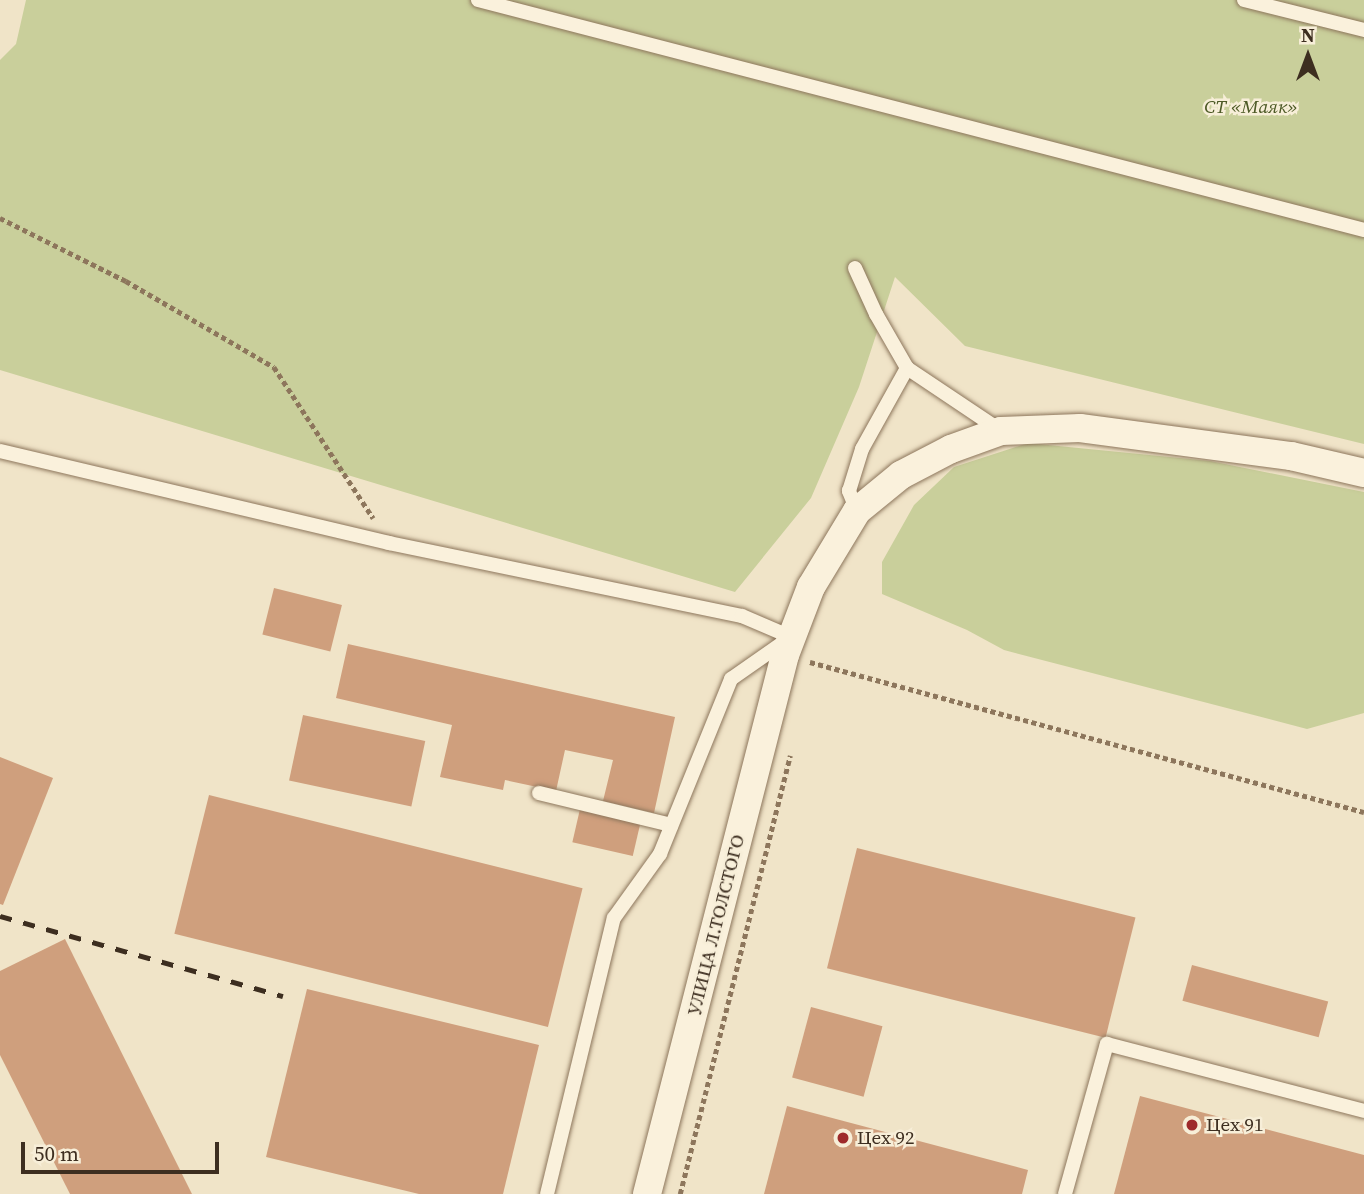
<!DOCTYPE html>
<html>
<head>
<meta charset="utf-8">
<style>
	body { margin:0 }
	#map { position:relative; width:1364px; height:1194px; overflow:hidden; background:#f0e4c8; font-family:"Source Serif 4",serif }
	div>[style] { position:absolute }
	.green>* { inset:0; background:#c9cf9b }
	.building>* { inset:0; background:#cf9f7d; transform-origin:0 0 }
	.path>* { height:4.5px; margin-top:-2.25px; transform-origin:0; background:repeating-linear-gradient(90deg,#8d765c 0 5px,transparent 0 8.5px) }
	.roads { filter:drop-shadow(0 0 2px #8d765c) drop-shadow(0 0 2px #8d765c) }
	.lane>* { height:14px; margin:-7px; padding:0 7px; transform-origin:7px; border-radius:7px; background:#faf1dc }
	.street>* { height:28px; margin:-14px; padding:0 14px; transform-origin:14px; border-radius:14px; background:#faf1dc }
	.rail>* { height:5px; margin-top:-2.5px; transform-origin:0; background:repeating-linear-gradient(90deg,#3d2e20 0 12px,transparent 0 24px) }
	.dots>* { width:19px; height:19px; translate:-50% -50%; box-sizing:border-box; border:4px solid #f7eed8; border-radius:50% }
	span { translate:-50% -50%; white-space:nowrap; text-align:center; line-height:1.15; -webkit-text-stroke:5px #f7eed8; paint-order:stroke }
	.park-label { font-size:19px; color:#4d5a26; font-style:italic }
	.street-label { font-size:19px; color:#3d2e20 }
	.poi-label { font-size:19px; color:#3d2e20 }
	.left { translate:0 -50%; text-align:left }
	.north { position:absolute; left:1273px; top:21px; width:70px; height:70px; -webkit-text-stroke:5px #f7eed8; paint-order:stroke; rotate:0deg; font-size:19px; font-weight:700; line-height:28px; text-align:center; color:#3d2e20 }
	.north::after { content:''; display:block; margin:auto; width:24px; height:32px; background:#3d2e20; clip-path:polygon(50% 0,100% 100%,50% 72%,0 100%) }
	.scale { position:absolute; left:21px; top:1142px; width:198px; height:32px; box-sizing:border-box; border:4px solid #3d2e20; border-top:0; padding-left:9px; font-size:21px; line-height:24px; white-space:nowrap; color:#3d2e20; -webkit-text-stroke:5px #f7eed8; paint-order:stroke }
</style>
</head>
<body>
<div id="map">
	<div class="green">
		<div style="clip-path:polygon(26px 0,1364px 0,1364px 444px,965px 346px,895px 277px,859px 387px,811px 498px,735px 592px,0 370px,0 60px,16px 44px)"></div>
		<div style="clip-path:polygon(1028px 443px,1210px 461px,1364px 492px,1364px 713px,1307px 729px,1004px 650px,967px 630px,882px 594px,882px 562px,914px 505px,954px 467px)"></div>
	</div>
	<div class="building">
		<div style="left:274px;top:588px;width:70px;height:48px;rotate:14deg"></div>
		<div style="clip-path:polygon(348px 644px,675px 717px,654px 813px,603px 801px,613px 760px,565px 750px,556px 791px,505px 780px,503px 790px,440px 777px,452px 725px,336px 698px)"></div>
		<div style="left:303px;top:715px;width:125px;height:67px;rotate:12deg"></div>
		<div style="clip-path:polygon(0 757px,53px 778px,3px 905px,0 904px)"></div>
		<div style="left:209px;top:795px;width:385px;height:143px;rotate:14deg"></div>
		<div style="left:580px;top:809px;width:62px;height:34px;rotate:13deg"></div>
		<div style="left:857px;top:848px;width:287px;height:124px;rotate:14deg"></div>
		<div style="clip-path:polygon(65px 939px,192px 1194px,70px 1194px,0 1055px,0 971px)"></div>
		<div style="left:1192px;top:965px;width:141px;height:37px;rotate:15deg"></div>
		<div style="clip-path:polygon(307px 989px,539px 1045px,503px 1194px,419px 1194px,266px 1157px)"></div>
		<div style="left:811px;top:1007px;width:74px;height:73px;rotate:15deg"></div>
		<div style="clip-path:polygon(1140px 1096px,1364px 1155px,1364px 1194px,1114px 1194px)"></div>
		<div style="clip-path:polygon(787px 1106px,1028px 1170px,1022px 1194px,764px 1194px)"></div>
	</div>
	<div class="path">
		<div style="left:0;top:218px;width:141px;rotate:26.6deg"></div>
		<div style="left:126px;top:281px;width:171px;rotate:30.2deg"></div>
		<div style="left:274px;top:367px;width:181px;rotate:56.7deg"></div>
		<div style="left:810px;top:662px;width:574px;rotate:15.15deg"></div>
		<div style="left:680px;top:1194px;width:452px;rotate:-75.9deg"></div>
	</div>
	<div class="roads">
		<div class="lane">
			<div style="left:478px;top:0;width:915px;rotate:14.55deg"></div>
			<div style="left:1244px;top:0;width:124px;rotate:14deg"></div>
			<div style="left:855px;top:268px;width:51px;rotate:65.5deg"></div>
			<div style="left:876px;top:314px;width:62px;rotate:60.1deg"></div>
			<div style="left:0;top:451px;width:400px;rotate:13.3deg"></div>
			<div style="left:389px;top:543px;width:360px;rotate:11.7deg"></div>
			<div style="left:742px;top:616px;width:53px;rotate:23.2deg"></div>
			<div style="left:857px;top:511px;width:22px;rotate:-112deg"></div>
			<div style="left:849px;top:491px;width:44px;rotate:-72.8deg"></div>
			<div style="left:862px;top:449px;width:93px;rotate:-60.9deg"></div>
			<div style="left:907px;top:368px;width:113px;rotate:33.8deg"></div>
			<div style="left:539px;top:793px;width:136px;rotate:13.6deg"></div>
			<div style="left:547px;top:1194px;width:284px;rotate:-76.4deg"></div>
			<div style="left:614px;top:918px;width:79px;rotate:-54.3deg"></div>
			<div style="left:660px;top:854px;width:189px;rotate:-67.9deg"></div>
			<div style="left:731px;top:679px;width:68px;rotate:-34.9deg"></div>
			<div style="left:1065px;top:1194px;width:156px;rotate:-74.4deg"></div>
			<div style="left:1107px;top:1044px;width:266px;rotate:14.6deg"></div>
		</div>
		<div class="street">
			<div style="left:647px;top:1194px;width:556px;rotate:-75.64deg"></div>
			<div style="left:785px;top:655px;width:73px;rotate:-69.1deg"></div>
			<div style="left:811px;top:587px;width:89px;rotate:-58.8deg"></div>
			<div style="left:857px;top:511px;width:57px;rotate:-39.3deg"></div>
			<div style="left:901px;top:475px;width:56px;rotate:-27.5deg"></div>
			<div style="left:951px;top:449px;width:53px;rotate:-19.8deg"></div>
			<div style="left:1001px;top:431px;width:79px;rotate:-2.2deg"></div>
			<div style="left:1080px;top:428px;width:213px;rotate:7.6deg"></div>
			<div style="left:1291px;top:456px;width:75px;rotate:13.1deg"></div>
		</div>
	</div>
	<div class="rail">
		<div style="left:0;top:916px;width:294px;rotate:15.8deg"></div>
	</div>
	<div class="dots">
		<div style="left:1192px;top:1125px;background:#9e2a2b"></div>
		<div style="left:843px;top:1138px;background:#9e2a2b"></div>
	</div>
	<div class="park-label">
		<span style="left:1251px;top:107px">СТ «Маяк»</span>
	</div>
	<div class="street-label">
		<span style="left:716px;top:925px;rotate:-76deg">УЛИЦА Л.ТОЛСТОГО</span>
	</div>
	<div class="poi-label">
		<span class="left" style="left:1206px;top:1125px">Цех 91</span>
		<span class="left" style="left:857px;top:1138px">Цех 92</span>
	</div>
	<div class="north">N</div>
	<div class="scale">50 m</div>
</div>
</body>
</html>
